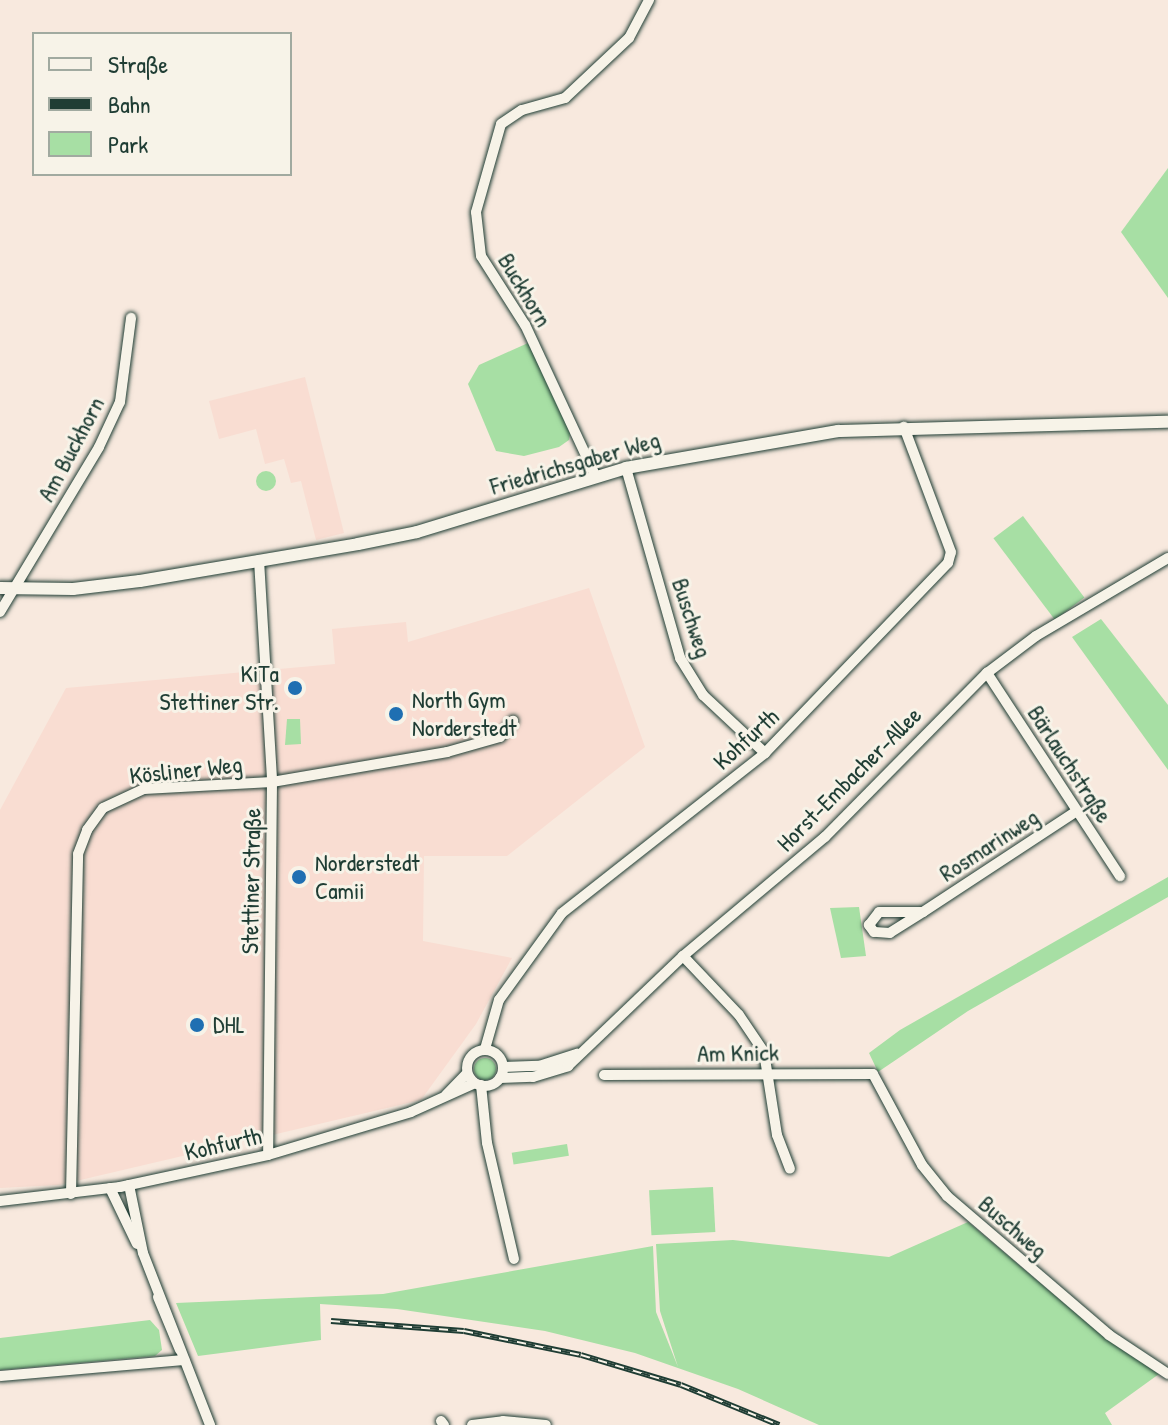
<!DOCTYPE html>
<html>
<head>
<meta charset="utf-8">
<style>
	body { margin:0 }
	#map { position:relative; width:1168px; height:1425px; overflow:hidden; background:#f8e9de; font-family:"Patrick Hand",sans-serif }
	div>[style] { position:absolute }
	.built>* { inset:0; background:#f9ddd2 }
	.green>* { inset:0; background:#a7dfa4; transform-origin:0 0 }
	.round { border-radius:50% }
	.roads { filter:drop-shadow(0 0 2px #1f3d34) drop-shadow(0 0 2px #1f3d34) }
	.minor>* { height:10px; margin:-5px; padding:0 5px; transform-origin:5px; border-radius:5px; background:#f7f3e8 }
	.minor>.ring { margin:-5px; padding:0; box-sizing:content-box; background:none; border:10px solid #f7f3e8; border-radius:50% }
	.major>* { height:12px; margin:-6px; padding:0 6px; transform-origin:6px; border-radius:6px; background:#f7f3e8 }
	.rail>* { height:6px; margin-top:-3px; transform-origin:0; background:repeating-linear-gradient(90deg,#f7f3e8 0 9px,#1f3d34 0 18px); box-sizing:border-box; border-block:2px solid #1f3d34 }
	.dots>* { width:22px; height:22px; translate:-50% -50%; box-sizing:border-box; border:4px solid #f7f3e8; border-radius:50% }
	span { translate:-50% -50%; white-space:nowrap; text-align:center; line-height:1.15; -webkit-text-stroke:6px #f7f3e8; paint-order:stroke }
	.street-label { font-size:24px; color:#1f3d34 }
	.poi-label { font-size:24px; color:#1f3d34 }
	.right { translate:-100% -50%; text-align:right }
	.left { translate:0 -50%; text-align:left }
	.legend { position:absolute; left:32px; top:32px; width:260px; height:144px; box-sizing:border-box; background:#f7f3e8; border:2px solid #a1aaa0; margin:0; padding:10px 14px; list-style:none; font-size:24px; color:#1f3d34 }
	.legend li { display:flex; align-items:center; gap:16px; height:40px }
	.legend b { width:40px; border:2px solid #a1aaa0 }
</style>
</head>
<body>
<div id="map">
	<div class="built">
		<div style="clip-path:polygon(305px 377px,344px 533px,316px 540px,301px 481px,291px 483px,284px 459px,265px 464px,256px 429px,219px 439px,209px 401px)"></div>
		<div style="clip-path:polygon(589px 588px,645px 747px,507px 856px,424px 856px,423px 941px,512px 958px,476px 1024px,421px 1100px,59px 1185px,0 1188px,0 810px,66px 688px,335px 664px,332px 629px,406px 622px,408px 642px)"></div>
	</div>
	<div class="green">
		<div style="clip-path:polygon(1168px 168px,1168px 298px,1121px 232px)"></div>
		<div style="clip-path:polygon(528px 343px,571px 428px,569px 440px,559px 447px,524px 456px,496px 451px,468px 384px,479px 365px)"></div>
		<div class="round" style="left:256px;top:471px;width:20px;height:20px"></div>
		<div style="left:1023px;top:516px;width:102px;height:37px;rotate:53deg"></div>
		<div style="clip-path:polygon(1101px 619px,1168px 705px,1168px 770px,1072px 637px)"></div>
		<div style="clip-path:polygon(287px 719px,300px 719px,301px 744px,285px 745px)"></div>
		<div style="clip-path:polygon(1168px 877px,1168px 897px,968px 1011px,878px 1072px,869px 1053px,900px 1030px)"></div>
		<div style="clip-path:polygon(859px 907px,866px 956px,841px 958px,830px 908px)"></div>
		<div class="round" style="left:474px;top:1058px;width:22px;height:22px"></div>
		<div style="left:567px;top:1144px;width:12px;height:56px;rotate:81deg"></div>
		<div style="left:713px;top:1187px;width:45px;height:64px;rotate:87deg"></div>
		<div style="clip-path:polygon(968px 1222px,1105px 1338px,1159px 1374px,1105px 1413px,1112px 1425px,819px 1425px,738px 1389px,635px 1353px,545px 1331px,397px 1309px,320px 1304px,321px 1340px,198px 1356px,176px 1303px,383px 1294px,653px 1246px,656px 1312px,678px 1367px,660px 1311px,656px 1244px,733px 1240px,889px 1257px)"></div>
		<div style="clip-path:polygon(150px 1320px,159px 1330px,162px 1350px,155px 1356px,0 1370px,0 1338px)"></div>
	</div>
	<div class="roads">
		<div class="minor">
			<div style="left:626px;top:468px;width:198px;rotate:74.1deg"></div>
			<div style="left:680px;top:658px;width:44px;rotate:58.1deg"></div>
			<div style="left:703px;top:695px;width:85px;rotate:43.1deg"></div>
			<div style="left:596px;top:477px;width:168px;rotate:-115deg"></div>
			<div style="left:525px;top:325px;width:82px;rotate:-122.5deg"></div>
			<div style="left:481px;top:256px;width:44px;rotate:-96.5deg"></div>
			<div style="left:476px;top:212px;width:91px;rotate:-74.1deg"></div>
			<div style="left:501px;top:124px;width:25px;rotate:-34deg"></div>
			<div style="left:522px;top:110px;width:45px;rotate:-15.6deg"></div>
			<div style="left:565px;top:98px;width:88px;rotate:-43.2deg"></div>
			<div style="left:629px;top:38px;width:43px;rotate:-62.2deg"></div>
			<div style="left:259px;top:560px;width:222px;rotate:86.6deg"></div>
			<div style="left:272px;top:782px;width:373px;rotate:90.6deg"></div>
			<div style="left:0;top:612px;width:192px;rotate:-59deg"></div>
			<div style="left:99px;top:447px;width:50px;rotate:-65deg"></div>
			<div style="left:120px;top:402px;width:85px;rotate:-82.5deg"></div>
			<div style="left:987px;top:673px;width:243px;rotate:56.8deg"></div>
			<div style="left:923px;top:912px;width:39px;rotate:148deg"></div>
			<div style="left:890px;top:933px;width:16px;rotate:-176deg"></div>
			<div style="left:874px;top:932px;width:9px;rotate:-126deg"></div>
			<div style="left:869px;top:925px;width:16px;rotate:-52deg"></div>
			<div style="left:879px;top:912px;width:44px"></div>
			<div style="left:923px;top:912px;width:184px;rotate:-33.3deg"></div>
			<div style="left:683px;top:956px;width:81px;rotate:46.5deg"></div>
			<div style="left:739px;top:1015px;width:45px;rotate:56deg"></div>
			<div style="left:764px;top:1052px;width:84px;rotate:81.1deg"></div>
			<div style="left:777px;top:1135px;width:36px;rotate:69deg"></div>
			<div style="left:485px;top:1049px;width:51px;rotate:-74.1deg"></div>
			<div style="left:499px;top:1000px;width:107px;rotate:-54.1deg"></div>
			<div style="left:562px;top:913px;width:258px;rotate:-38.2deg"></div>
			<div style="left:765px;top:753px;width:264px;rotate:-46.1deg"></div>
			<div style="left:948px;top:563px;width:11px;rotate:-75deg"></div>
			<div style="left:951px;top:552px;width:134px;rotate:-110.6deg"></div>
			<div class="ring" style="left:467px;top:1050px;width:26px;height:26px"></div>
			<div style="left:503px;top:1067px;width:36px;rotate:-2deg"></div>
			<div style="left:539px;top:1066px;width:40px;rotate:-18deg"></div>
			<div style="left:604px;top:1075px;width:269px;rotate:-0.2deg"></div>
			<div style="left:873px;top:1074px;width:103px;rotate:61.7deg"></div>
			<div style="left:922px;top:1165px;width:40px;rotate:51deg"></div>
			<div style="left:947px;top:1196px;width:213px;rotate:40.6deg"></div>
			<div style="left:1109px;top:1335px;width:71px;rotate:33.5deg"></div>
			<div style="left:500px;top:1078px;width:33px;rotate:-2deg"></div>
			<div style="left:533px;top:1077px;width:37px;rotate:-17deg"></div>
			<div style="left:568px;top:1066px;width:159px;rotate:-43.7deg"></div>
			<div style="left:683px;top:956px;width:185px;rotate:-40deg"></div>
			<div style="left:825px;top:837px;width:231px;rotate:-45.4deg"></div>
			<div style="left:987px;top:673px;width:61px;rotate:-37.1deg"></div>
			<div style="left:1036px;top:636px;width:153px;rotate:-30.6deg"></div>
			<div style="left:481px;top:1085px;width:58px;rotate:84.1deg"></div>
			<div style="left:487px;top:1143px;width:119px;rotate:76.9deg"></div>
			<div style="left:446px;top:1095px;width:30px;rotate:-46deg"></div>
			<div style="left:129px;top:1185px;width:69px;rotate:78.4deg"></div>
			<div style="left:143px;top:1253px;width:185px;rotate:68.7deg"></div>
			<div style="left:110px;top:1188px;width:62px;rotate:64.3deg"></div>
			<div style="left:71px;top:1194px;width:340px;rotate:-88.8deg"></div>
			<div style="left:78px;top:854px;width:26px;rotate:-69deg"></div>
			<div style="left:87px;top:830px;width:27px;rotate:-54deg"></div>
			<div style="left:103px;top:808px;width:45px;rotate:-24.9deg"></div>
			<div style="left:144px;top:789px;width:128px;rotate:-3.1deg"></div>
			<div style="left:272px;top:782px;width:178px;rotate:-9.7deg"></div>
			<div style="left:447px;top:752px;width:55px;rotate:-15.8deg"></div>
			<div style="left:500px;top:737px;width:21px;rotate:-51deg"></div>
			<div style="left:0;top:1201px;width:121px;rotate:-6.7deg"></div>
			<div style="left:120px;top:1187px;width:151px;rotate:-12.2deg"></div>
			<div style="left:268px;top:1155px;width:149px;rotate:-16.7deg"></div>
			<div style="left:411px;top:1112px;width:70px;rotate:-24.4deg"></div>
			<div style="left:158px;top:1297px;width:57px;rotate:67.5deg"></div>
			<div style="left:0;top:1376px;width:185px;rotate:-5deg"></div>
			<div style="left:441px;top:1421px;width:5px;rotate:53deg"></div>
			<div style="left:472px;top:1425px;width:31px;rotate:-7deg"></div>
			<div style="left:503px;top:1421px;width:43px;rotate:5.3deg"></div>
		</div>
		<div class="major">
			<div style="left:0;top:588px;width:73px;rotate:0.8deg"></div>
			<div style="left:73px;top:589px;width:67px;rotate:-6.8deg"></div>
			<div style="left:140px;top:581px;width:221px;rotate:-9.6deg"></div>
			<div style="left:358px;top:544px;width:60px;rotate:-11.5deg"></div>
			<div style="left:417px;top:532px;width:219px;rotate:-17deg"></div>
			<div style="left:626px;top:468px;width:215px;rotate:-9.9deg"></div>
			<div style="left:838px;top:431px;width:330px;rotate:-1.6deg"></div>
		</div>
	</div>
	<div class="rail">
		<div style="left:331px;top:1321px;width:133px;rotate:4.3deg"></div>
		<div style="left:464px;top:1331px;width:119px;rotate:11.6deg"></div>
		<div style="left:581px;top:1355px;width:104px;rotate:16.7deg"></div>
		<div style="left:681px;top:1385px;width:106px;rotate:22.2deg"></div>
	</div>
	<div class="dots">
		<div style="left:295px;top:688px;background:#1f6fb2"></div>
		<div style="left:396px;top:714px;background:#1f6fb2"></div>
		<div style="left:299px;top:877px;background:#1f6fb2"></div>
		<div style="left:197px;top:1025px;background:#1f6fb2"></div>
	</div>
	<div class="street-label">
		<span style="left:525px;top:290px;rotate:59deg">Buckhorn</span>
		<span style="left:71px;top:449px;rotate:-62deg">Am Buckhorn</span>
		<span style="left:575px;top:463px;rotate:-16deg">Friedrichsgaber Weg</span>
		<span style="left:692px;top:618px;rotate:72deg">Buschweg</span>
		<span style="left:746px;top:739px;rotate:-42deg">Kohfurth</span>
		<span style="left:1070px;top:764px;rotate:57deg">Bärlauchstraße</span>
		<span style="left:186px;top:770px;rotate:-6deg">Kösliner Weg</span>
		<span style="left:849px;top:779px;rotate:-45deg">Horst-Embacher-Allee</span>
		<span style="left:989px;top:845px;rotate:-33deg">Rosmarinweg</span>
		<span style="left:251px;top:881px;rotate:-89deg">Stettiner Straße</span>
		<span style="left:738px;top:1053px;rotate:-1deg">Am Knick</span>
		<span style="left:223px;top:1144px;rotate:-13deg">Kohfurth</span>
		<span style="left:1013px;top:1227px;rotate:41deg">Buschweg</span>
	</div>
	<div class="poi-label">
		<span class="right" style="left:279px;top:688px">KiTa<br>Stettiner Str.</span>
		<span class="left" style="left:412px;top:714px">North Gym<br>Norderstedt</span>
		<span class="left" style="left:315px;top:877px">Norderstedt<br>Camii</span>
		<span class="left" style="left:213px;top:1025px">DHL</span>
	</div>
	<ul class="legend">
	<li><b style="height:10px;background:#f7f3e8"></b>Straße</li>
	<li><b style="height:10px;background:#1f3d34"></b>Bahn</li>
	<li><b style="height:22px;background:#a7dfa4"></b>Park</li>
	</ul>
</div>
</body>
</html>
